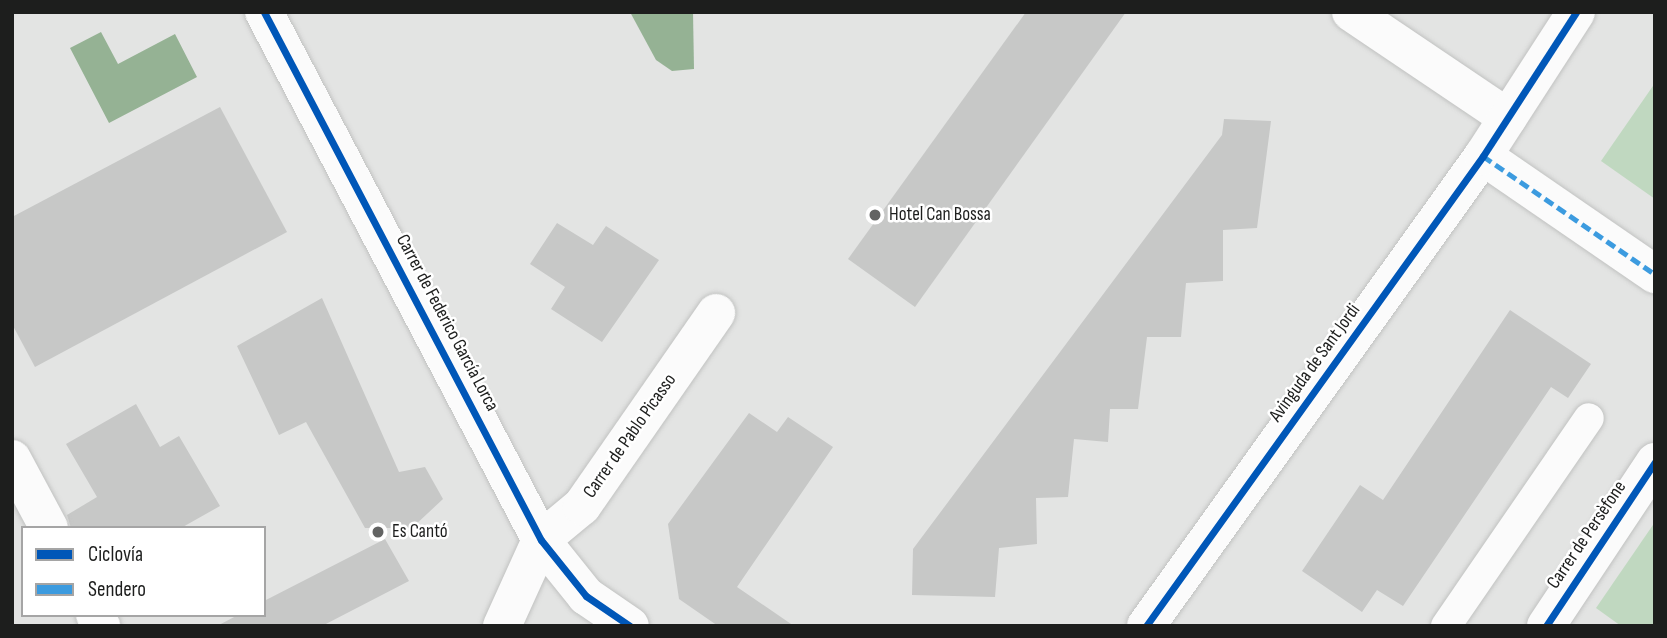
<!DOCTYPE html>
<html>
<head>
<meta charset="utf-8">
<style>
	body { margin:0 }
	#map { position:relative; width:1667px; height:638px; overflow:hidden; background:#e3e4e3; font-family:"Sofia Sans Condensed",sans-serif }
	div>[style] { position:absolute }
	.green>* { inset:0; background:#c0d8c0 }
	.water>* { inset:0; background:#95b294 }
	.building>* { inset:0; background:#c7c8c7 }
	.roads { filter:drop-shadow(0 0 2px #c1c2c1) drop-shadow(0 0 2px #c1c2c1) }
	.service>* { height:30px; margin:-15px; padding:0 15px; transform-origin:15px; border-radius:15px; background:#fbfbfb }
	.minor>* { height:38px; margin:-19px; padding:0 19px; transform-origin:19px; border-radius:19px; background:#fbfbfb }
	.tertiary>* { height:38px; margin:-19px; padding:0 19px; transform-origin:19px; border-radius:19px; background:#fbfbfb }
	.quiet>* { height:5px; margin-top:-2.5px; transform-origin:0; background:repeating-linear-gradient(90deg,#3c9bdf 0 10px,transparent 0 15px) }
	.cycleway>* { height:7px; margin:-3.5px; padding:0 3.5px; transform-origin:3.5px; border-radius:3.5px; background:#0057b8 }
	.dots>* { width:19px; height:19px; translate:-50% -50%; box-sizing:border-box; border:4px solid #fff; border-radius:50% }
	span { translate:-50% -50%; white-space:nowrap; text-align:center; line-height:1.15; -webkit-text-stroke:5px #fff; paint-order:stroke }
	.poi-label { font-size:19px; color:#1d1e1d }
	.left { translate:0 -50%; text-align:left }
	.street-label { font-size:19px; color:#1d1e1d }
	.frame { position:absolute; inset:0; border:14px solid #1d1e1d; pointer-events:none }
	.legend { position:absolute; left:21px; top:526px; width:245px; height:91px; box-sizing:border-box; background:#fff; border:2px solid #a5a5a5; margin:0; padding:9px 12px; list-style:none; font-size:21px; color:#1d1e1d }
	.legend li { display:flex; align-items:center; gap:14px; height:35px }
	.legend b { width:35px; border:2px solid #a5a5a5 }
</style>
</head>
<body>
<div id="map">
	<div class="green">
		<div style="clip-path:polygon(1655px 83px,1655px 199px,1601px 161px)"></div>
		<div style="clip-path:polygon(1655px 522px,1655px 626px,1621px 626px,1596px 608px)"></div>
	</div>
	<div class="water">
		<div style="clip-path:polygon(630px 12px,693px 12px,694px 69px,672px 71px,656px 60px)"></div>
		<div style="clip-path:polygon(101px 32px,118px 64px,175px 34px,197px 77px,109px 123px,70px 48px)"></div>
	</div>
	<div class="building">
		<div style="clip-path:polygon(1026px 12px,1126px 12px,915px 307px,848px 259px)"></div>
		<div style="clip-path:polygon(220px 107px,287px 232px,35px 367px,12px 324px,12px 217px)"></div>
		<div style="clip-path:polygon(1224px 119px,1271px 121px,1257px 228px,1223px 230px,1223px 281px,1186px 283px,1181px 337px,1147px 337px,1138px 409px,1110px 409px,1108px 442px,1074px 439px,1068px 497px,1036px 498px,1037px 544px,999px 548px,995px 597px,912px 595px,913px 549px,1222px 135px)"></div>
		<div style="clip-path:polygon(557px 223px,593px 245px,606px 226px,659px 260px,602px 342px,551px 309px,565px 287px,530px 264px)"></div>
		<div style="clip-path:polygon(322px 298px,399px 472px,425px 467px,443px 499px,412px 528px,365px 528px,306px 422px,279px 435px,237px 346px)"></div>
		<div style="clip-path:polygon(1510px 310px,1591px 364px,1568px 398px,1551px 387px,1403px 606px,1377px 590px,1362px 612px,1302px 571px,1360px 485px,1383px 500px)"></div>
		<div style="clip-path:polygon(136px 404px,160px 447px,179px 436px,220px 506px,181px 528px,71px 528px,67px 515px,97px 497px,66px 444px)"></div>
		<div style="clip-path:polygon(749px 413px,777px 432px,788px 417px,833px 447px,737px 587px,794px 626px,718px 626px,679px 599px,668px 524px)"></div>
		<div style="clip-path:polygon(385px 539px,409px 581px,322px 626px,217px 626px,238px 615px,264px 615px,264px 601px)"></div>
	</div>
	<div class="roads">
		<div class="service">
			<div style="left:1446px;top:626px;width:252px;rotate:-55.5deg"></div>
		</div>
		<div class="minor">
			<div style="left:264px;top:12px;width:596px;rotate:62.32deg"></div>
			<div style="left:541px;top:540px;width:72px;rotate:51.2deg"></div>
			<div style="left:586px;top:596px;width:53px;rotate:34.3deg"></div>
			<div style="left:1351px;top:12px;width:189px;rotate:34deg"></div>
			<div style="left:1483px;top:156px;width:209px;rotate:34.5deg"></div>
			<div style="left:12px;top:459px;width:78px;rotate:61.8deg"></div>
			<div style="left:95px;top:615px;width:13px;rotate:61deg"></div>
			<div style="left:502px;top:626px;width:94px;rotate:-65.6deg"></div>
			<div style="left:541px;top:540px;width:53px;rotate:-39.7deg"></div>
			<div style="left:582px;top:506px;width:235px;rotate:-55.2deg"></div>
			<div style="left:1546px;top:626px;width:197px;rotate:-56.4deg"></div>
		</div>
		<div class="tertiary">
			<div style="left:1146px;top:626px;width:578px;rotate:-54.36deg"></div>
			<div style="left:1483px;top:156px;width:171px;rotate:-57.1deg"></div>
		</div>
	</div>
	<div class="quiet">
		<div style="left:1483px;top:156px;width:209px;rotate:34.5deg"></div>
	</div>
	<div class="cycleway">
		<div style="left:264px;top:12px;width:596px;rotate:62.32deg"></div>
		<div style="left:541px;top:540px;width:72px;rotate:51.2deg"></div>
		<div style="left:586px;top:596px;width:53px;rotate:34.3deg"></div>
		<div style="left:1146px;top:626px;width:578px;rotate:-54.36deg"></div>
		<div style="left:1483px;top:156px;width:171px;rotate:-57.1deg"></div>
		<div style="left:1546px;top:626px;width:197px;rotate:-56.4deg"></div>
	</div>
	<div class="dots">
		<div style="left:875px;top:215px;background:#626362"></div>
		<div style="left:378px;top:532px;background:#626362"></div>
	</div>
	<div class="poi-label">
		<span class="left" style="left:889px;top:215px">Hotel Can Bossa</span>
		<span class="left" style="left:392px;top:532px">Es Cantó</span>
	</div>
	<div class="street-label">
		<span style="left:447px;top:323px;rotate:62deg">Carrer de Federico García Lorca</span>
		<span style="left:1315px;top:363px;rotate:-54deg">Avinguda de Sant Jordi</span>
		<span style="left:630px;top:436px;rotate:-55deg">Carrer de Pablo Picasso</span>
		<span style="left:1587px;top:535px;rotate:-56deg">Carrer de Persèfone</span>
	</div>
	<div class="frame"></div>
	<ul class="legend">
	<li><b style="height:9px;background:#0057b8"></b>Ciclovía</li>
	<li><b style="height:9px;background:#3c9bdf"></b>Sendero</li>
	</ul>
</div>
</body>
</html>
